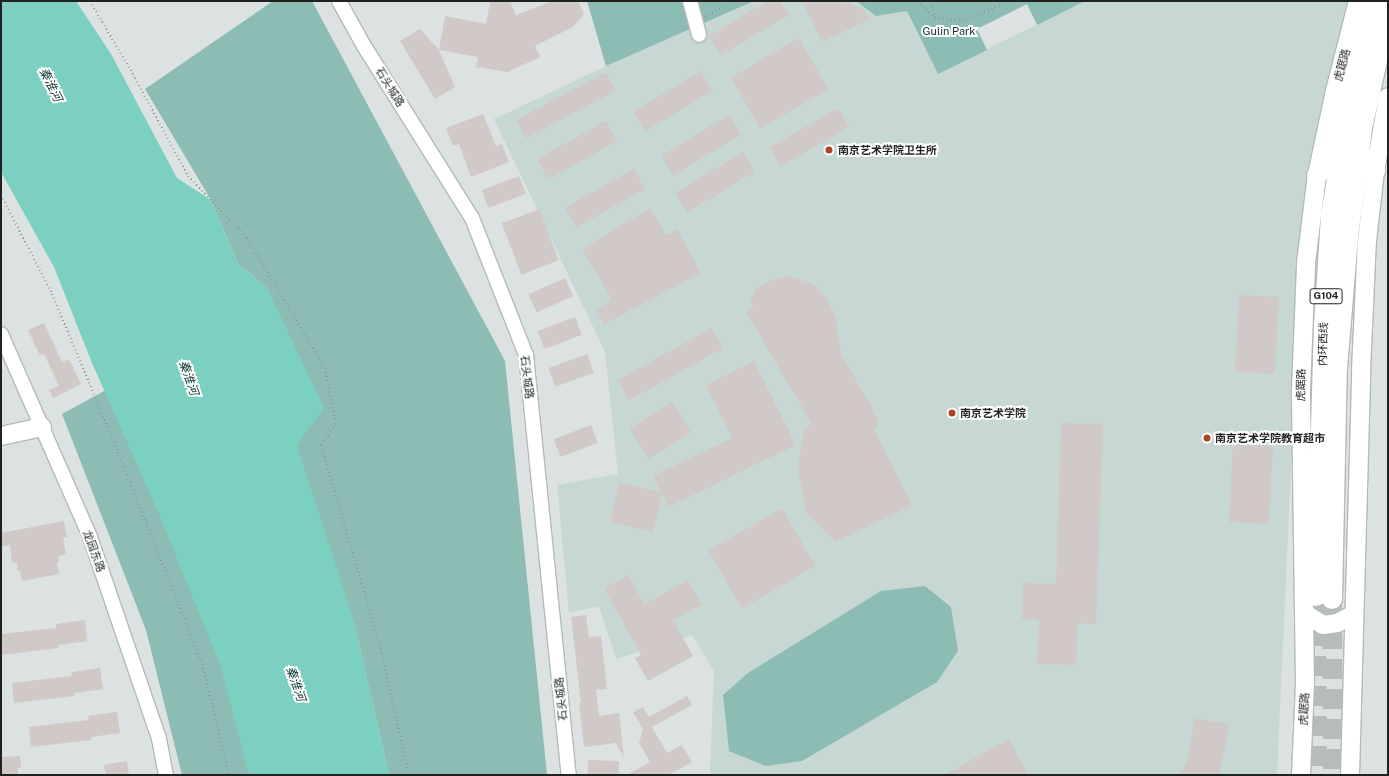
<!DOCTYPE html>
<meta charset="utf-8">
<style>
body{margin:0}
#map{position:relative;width:1389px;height:776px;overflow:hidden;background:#dbe2e1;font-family:"Public Sans","Noto Sans SC",sans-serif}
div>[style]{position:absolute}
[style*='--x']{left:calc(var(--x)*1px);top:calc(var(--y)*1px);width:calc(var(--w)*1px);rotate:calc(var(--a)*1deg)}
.built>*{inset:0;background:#c7d8d4}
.green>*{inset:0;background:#8cbcb3}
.water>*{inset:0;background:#7cd0c2}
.building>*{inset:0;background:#d0c9c7;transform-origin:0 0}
.highway-tunnel>*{height:20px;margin-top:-10px;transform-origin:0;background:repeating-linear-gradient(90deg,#b5bcbb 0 20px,transparent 0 30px)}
.path>*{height:2px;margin-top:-1px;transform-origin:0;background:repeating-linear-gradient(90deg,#929897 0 1px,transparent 0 4px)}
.roads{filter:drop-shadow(1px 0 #b3bab9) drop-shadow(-1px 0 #b3bab9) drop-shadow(0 1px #b3bab9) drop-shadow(0 -1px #b3bab9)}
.minor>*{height:14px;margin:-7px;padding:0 7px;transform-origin:7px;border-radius:7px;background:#fff}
.major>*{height:18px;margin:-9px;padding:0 9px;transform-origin:9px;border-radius:9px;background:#fff}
.highway>*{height:20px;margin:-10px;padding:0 10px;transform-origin:10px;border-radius:10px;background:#fff}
.dots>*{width:11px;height:11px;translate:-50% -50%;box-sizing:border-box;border:2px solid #fff;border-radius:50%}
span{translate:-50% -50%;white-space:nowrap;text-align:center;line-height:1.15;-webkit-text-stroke:4px #fff;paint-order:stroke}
.shield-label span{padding:1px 3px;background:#fff;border:1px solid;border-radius:3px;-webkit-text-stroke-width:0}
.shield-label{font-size:10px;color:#1f2221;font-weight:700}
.park-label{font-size:11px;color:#0d3630}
.street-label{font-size:11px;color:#1f2221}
.poi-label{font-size:11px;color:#1f2221;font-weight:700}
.left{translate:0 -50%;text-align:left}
.water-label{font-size:12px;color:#09332d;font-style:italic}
.frame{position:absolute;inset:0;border:2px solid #1f2221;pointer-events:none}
</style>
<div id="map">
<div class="built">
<i style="clip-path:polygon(753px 1px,856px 1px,876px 16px,907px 11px,938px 73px,1085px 1px,1351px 1px,1300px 272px,1277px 775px,712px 775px,710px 772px,714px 671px,692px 635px,616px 659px,599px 606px,569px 613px,557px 485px,618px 474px,605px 352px,494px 119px,606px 66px)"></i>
</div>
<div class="green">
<i style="clip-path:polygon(273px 1px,312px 1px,505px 361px,547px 775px,389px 775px,354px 622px,385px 775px,182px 775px,146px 630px,62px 414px,104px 391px,296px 445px,267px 288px,238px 264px,211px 200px,145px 89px)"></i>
<i style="clip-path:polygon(587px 1px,754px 1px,606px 66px)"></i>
<i style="clip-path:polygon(856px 1px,1085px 1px,1037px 25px,1027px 4px,977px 29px,987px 50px,938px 74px,907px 11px,876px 16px)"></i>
<i style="clip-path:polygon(925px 586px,951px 607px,958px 651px,937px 682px,802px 761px,766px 766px,729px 751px,723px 695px,748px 673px,881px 591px)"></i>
</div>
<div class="water">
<i style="clip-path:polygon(1px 1px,76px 1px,111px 54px,177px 178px,211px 200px,238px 264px,267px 288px,324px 408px,297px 445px,354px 622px,389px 775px,249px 775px,221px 667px,159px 514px,92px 363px,54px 267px,1px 172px)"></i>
</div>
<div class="building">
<i style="clip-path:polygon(494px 1px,510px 1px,516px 15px,552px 1px,578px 1px,584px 14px,573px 27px,535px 46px,540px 57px,508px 72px,476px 67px,478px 57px,439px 50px,445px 16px,486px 24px,490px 2px)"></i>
<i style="clip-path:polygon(768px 1px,780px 1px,789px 15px,721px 55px,709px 36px)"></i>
<i style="clip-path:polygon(802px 1px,844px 1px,861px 8px,870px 19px,822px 42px)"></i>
<i style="clip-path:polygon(420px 29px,439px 50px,455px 87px,435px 99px,400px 41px)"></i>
<i style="left:799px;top:38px;width:59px;height:79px;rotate:60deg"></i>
<i style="left:701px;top:71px;width:23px;height:79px;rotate:59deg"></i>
<i style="left:606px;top:72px;width:21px;height:102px;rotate:62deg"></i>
<i style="left:838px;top:108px;width:22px;height:79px;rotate:60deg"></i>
<i style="clip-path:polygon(483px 114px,496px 146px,502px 144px,509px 162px,471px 177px,459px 144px,453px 146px,446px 128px)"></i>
<i style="left:729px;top:115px;width:23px;height:79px;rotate:59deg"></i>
<i style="left:606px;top:121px;width:23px;height:79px;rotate:61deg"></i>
<i style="left:743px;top:152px;width:23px;height:79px;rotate:59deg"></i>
<i style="left:634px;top:169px;width:23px;height:79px;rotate:61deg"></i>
<i style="left:519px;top:176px;width:19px;height:40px;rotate:69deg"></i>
<i style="clip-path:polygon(650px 208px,666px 235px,677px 229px,701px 273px,604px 324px,596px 309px,612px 300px,582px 249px)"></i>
<i style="left:539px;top:209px;width:55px;height:40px;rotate:69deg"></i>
<i style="clip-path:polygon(789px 276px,814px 284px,826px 298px,836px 318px,841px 354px,868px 401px,869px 401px,879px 424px,874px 429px,912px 505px,836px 542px,806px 512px,798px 469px,804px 429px,812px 424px,746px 312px,754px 307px,750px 302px,757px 287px,772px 280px)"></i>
<i style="left:565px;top:278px;width:20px;height:40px;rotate:66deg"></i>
<i style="left:1239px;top:295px;width:40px;height:77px;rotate:3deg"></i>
<i style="left:575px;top:317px;width:19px;height:40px;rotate:69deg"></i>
<i style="clip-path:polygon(44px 323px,62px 362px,69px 359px,81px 384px,53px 398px,49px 390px,59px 386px,44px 354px,40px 356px,28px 330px)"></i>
<i style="left:712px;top:328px;width:23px;height:108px;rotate:61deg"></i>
<i style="left:587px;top:354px;width:20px;height:41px;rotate:70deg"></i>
<i style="clip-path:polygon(754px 361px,796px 445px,668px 507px,662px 494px,653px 532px,610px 522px,619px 483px,661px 492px,653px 476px,732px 438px,706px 385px)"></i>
<i style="left:672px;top:402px;width:36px;height:50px;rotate:58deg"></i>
<i style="clip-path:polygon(1061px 423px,1103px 424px,1096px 624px,1078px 623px,1076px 665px,1037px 664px,1039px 620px,1022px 619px,1023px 583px,1056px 584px)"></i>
<i style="left:591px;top:425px;width:19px;height:40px;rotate:69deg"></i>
<i style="left:1233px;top:444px;width:40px;height:78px;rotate:3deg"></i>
<i style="left:782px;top:508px;width:67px;height:85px;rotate:60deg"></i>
<i style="clip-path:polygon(64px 521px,67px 537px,63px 537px,66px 554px,58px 556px,59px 562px,57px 563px,59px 574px,22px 581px,20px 571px,17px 570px,17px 563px,12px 562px,10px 545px,1px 547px,1px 533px)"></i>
<i style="clip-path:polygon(628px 575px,644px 604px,688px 580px,702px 605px,673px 620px,693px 656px,648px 681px,635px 658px,641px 655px,604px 588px)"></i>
<i style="clip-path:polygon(586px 615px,589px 637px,601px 636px,607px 689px,596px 690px,599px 716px,619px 713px,624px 758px,616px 743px,584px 747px,579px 703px,581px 703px,571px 617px)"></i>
<i style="clip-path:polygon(85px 620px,87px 641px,58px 645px,58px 648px,1px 655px,1px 634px,56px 628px,56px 624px)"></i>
<i style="clip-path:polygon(100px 668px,103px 689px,74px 693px,74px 696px,14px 703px,12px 683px,72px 676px,71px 672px)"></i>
<i style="clip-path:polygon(687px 696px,692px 705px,652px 727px,667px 753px,682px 745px,692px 762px,669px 775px,627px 775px,650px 762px,639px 743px,643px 729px,633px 712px,643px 707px,649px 717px)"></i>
<i style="clip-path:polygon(117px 712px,120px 733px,91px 737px,91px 740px,31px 747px,29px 727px,89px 720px,88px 716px)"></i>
<i style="clip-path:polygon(1195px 718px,1229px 724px,1220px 775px,1178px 775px,1187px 764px)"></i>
<i style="clip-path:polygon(1009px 739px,1028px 775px,944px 775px)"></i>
<i style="clip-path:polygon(20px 756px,21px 768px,18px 768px,18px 775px,1px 775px,1px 757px)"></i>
<i style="left:588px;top:760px;width:31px;height:15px;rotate:2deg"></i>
<i style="clip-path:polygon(127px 761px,129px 775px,106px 775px,104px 765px)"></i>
</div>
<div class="highway-tunnel">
<i style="--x:1316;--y:596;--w:179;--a:89.7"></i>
<i style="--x:1332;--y:599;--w:176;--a:89.7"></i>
</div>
<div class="path">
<i style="--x:90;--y:1;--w:89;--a:59.7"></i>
<i style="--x:135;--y:78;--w:111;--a:61.6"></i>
<i style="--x:188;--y:176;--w:86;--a:46.4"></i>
<i style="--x:247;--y:238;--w:152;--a:59"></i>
<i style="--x:325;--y:368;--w:58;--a:79.1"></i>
<i style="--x:336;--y:425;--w:25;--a:127"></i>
<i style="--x:321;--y:445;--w:218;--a:73.7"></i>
<i style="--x:382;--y:654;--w:124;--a:77.4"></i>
<i style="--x:917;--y:1;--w:25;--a:43"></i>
<i style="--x:935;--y:18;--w:27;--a:6"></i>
<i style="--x:962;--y:21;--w:53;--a:-22.2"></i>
<i style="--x:934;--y:1;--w:5;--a:112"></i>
<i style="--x:932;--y:6;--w:11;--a:75"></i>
<i style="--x:705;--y:17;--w:35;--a:-27"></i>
<i style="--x:1;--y:195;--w:111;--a:62.7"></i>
<i style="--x:52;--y:294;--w:171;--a:67.3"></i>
<i style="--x:118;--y:452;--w:228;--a:68.4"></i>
<i style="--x:202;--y:664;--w:114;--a:76.3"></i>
</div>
<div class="roads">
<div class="minor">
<i style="--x:339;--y:1;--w:51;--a:60.9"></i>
<i style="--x:364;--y:46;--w:203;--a:57.9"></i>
<i style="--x:472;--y:218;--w:147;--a:68.5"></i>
<i style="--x:526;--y:355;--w:422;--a:84.2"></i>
<i style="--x:690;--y:1;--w:35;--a:75"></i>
<i style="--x:1;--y:334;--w:222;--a:66.3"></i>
<i style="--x:90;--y:537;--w:213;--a:71.1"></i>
<i style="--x:159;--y:739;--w:37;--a:79"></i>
</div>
<div class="major">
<i style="--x:1;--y:436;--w:42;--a:-12.4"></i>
<i style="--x:1304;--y:613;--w:22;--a:32"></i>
<i style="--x:1323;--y:625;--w:14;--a:-8"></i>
<i style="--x:1337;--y:623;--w:18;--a:-27"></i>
<i style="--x:1301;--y:775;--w:90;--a:-87.5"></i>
<i style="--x:1305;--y:685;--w:295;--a:-90.8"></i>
<i style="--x:1301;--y:390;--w:127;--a:-87.7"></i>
<i style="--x:1306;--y:263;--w:89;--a:-82.9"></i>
<i style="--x:1317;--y:175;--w:86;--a:-77.9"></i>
<i style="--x:1335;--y:91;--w:93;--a:-75.7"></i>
<i style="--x:1350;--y:775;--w:404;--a:-88.4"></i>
<i style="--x:1361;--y:371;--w:130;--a:-87.4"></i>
<i style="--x:1367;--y:241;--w:70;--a:-83.5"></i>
<i style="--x:1375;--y:171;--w:75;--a:-80"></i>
</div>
<div class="highway">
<i style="--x:1359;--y:153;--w:24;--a:48"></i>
<i style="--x:1317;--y:175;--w:39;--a:-50"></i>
<i style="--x:1316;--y:596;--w:271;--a:-88.3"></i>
<i style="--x:1324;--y:325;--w:109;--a:-86.3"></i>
<i style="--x:1331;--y:216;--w:111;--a:-80.7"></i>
<i style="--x:1349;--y:106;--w:108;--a:-76.6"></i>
<i style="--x:1332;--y:599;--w:231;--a:-88.8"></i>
<i style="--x:1337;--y:368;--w:132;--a:-85.2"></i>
<i style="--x:1348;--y:236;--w:109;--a:-82.6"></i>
<i style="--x:1362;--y:128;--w:120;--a:-77.5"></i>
</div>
</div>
<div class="dots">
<i style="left:829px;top:150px;background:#ab4422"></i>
<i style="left:952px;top:413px;background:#ab4422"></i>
<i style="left:1207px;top:438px;background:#ab4422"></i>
</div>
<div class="shield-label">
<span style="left:1326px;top:296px">G104</span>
</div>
<div class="park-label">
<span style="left:949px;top:31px">Gulin Park</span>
</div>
<div class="street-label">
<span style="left:1342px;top:65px;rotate:-75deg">虎踞路</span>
<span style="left:390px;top:87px;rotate:58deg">石头城路</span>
<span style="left:1323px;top:344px;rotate:-88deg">内环西线</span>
<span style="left:527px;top:377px;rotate:83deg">石头城路</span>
<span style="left:1301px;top:385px;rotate:-89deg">虎踞路</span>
<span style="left:94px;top:551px;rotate:70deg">龙园东路</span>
<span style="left:561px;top:699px;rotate:-96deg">石头城路</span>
<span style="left:1304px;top:709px;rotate:-87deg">虎踞路</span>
</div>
<div class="poi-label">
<span class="left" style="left:838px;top:150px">南京艺术学院卫生所</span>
<span class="left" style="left:960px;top:413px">南京艺术学院</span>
<span class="left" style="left:1215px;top:438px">南京艺术学院教育超市</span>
</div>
<div class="water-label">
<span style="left:50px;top:85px;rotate:64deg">秦淮河</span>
<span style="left:188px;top:378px;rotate:71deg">秦淮河</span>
<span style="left:295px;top:684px;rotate:71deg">秦淮河</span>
</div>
<div class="frame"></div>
</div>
